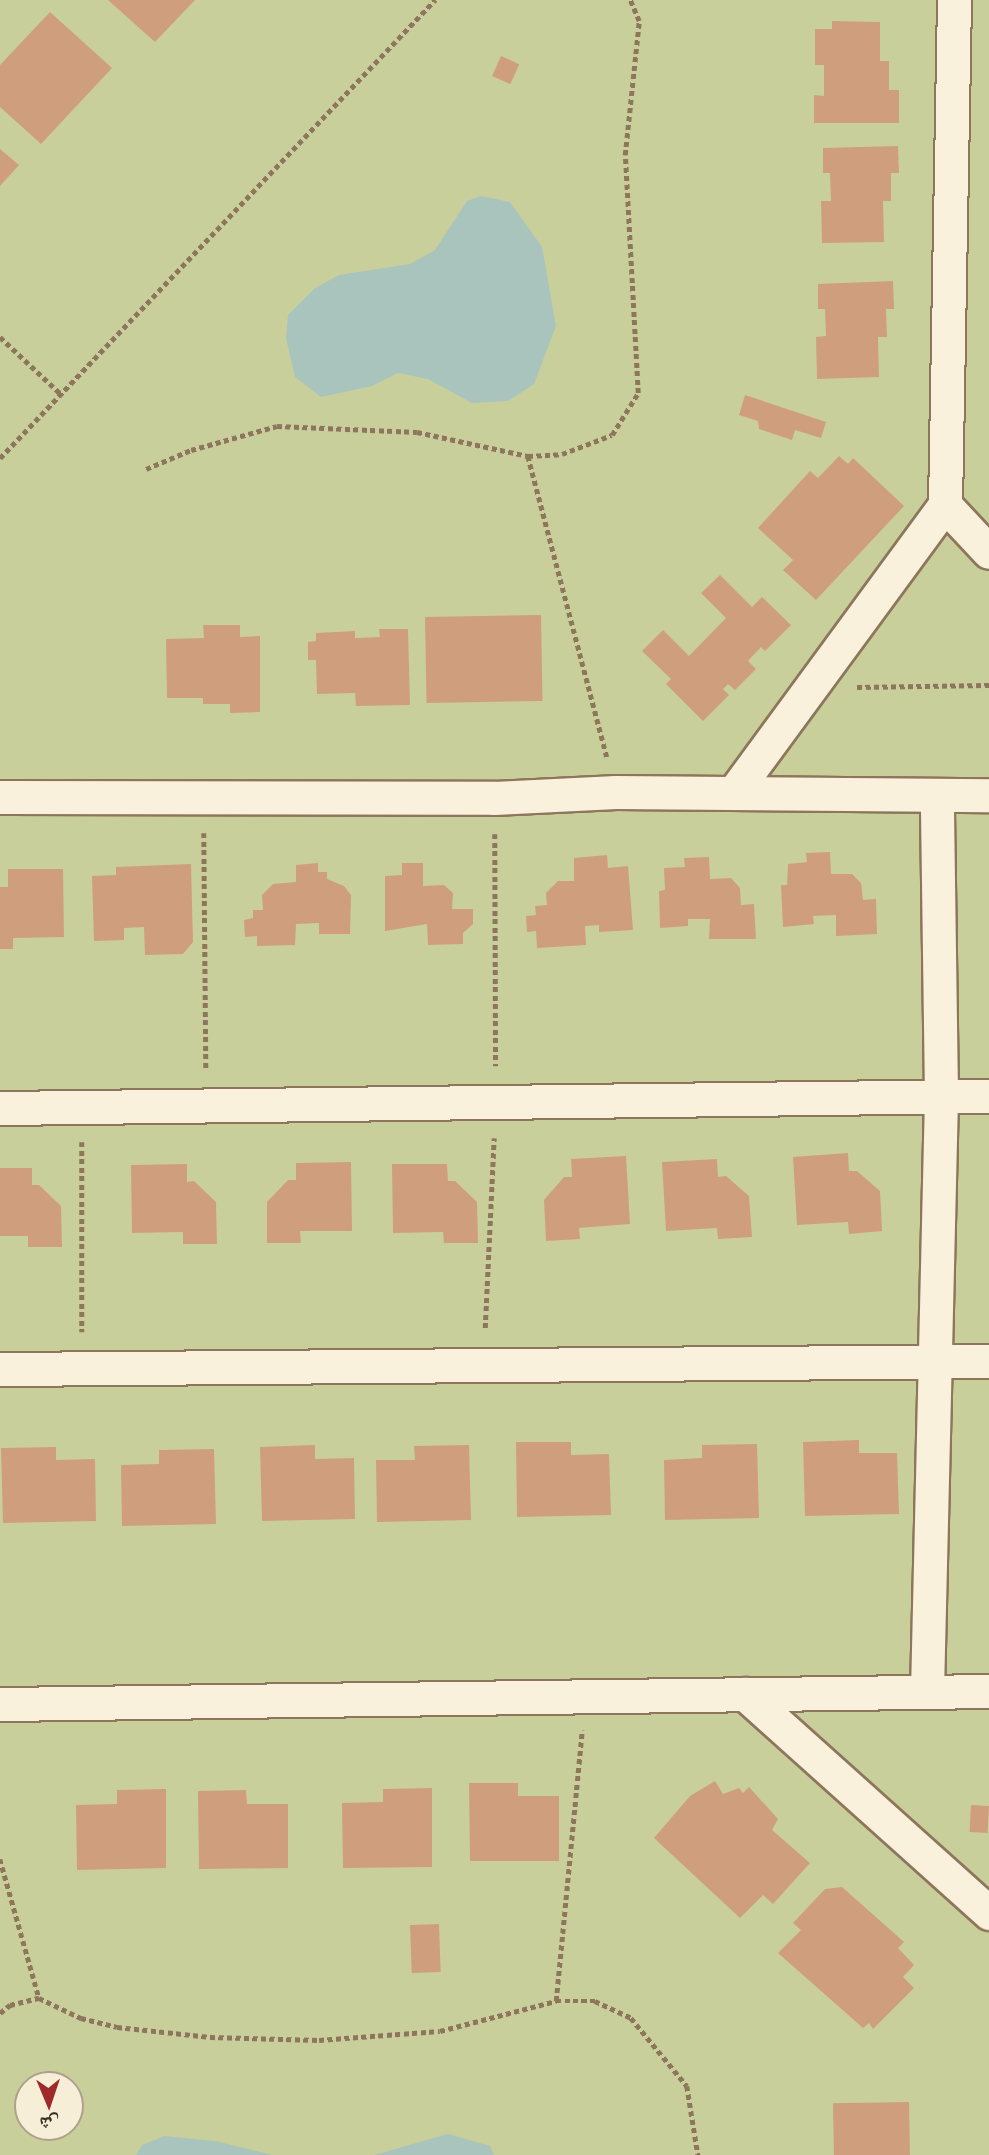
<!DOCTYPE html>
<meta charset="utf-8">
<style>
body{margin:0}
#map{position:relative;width:989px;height:2155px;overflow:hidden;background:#f0e4c8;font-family:"Playfair Display","Noto Naskh Arabic",serif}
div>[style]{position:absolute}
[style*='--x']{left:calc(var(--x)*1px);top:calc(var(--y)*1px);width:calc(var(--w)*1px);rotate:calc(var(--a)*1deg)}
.green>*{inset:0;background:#c9cf9b}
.water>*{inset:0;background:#a9c4bc}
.building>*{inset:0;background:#cf9f7d;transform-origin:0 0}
.path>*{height:4.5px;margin-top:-2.25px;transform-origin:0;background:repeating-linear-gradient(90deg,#8d765c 0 5px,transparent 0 8.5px)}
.roads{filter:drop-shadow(2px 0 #8d765c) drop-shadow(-2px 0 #8d765c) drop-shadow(0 2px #8d765c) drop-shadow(0 -2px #8d765c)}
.minor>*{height:33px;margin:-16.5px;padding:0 16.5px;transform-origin:16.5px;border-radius:16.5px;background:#faf1dc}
span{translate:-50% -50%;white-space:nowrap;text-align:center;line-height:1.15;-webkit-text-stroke:5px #f7eed8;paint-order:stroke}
.north{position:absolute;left:14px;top:2071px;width:70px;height:70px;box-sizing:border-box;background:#f7eed8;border:2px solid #ada18e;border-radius:50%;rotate:178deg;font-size:19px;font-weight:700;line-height:28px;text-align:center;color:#3d2e20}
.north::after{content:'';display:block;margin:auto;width:24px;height:32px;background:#9e2a2b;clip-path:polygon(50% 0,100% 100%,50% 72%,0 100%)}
</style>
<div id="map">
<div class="green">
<i style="clip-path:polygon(evenodd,0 0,989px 0,989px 2155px,0 2155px,0 0,28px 2085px,70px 2085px,70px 2127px,28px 2127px,28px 2085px)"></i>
</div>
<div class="water">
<i style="clip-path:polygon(481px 196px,510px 202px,542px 247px,556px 326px,534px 384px,508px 401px,472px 403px,428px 379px,398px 373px,372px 386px,321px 397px,295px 377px,286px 338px,288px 315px,315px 288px,339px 275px,410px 264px,435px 250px,467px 201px)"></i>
<i style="clip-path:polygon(448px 2134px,490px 2146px,494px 2155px,374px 2155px)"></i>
<i style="clip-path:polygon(164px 2136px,215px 2141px,272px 2155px,136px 2155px,142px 2145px)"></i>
</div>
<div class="building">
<i style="clip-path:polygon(108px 0,195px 0,155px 42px)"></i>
<i style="clip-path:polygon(50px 12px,112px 68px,41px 144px,0 107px,0 65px)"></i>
<i style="clip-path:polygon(832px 21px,880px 22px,880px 61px,889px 61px,889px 90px,899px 90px,899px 123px,814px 123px,814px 95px,824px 96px,824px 65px,815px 65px,815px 29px,832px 29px)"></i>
<i style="left:501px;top:56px;width:20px;height:22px;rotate:24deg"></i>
<i style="clip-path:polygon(898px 146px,899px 173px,891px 173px,891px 201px,883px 201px,884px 242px,822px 243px,821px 201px,831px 201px,830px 173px,823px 173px,823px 148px)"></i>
<i style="clip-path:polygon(0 149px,19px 165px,0 186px)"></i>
<i style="clip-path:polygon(893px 281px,894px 309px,886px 309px,887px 337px,878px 337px,879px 377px,817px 379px,816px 337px,826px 336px,825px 309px,818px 309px,818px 284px)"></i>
<i style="clip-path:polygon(745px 395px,826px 422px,821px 438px,795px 430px,792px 440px,759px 429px,758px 421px,739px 415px)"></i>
<i style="clip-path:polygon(839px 456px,848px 464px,853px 458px,904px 506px,816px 600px,783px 570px,793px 560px,758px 528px,810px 471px,818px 478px)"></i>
<i style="clip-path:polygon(720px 575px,752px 607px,762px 597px,791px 625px,765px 651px,761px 647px,748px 661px,756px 669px,735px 690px,728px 684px,723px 689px,729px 695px,703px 721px,666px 684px,671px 679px,642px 651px,663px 630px,689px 656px,726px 618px,701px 593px)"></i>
<i style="left:541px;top:615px;width:86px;height:116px;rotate:89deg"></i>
<i style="clip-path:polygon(203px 625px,240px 625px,240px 637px,260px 636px,260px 712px,230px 713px,230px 704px,203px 704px,203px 698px,167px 698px,166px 639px,204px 638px)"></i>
<i style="clip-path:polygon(379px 629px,408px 629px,410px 705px,356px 706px,355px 693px,317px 694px,316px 660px,308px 660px,308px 642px,316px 641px,316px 633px,355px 631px,355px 638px,380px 637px)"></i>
<i style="clip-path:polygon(830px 852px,831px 874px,852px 874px,861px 883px,863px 900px,876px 899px,877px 934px,836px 936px,836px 915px,813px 916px,814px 924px,783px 927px,781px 885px,787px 885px,788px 864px,807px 862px,806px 853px)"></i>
<i style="clip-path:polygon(607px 855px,608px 868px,628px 866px,633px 930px,599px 932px,599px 925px,585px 926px,586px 945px,537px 948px,536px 931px,527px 932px,526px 916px,536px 915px,535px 906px,547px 905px,546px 893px,558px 881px,574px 881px,574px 858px)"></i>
<i style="clip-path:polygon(709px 857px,710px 879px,731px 878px,740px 888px,741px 905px,754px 904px,756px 939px,709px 939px,710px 919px,688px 919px,688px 926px,660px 928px,659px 891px,665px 890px,664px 868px,685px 867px,684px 858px)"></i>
<i style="clip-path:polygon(318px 863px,318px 872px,327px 872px,327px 879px,344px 886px,351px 895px,350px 934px,319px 934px,319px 923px,296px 924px,295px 945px,257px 946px,257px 936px,245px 937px,244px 920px,253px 918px,253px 910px,263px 910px,262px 895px,273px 884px,296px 882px,296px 865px)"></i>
<i style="clip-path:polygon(402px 863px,423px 863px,423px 886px,444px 885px,453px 893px,452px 909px,473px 909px,473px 924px,463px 933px,463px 944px,428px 945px,427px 924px,385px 931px,385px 876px,402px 875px)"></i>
<i style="clip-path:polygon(191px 864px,193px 942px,183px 954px,145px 955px,144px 927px,124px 928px,124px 940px,94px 941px,92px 876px,116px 875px,116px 867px)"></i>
<i style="clip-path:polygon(8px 869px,63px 869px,64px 937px,13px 938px,13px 949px,0 949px,0 887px,8px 887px)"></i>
<i style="clip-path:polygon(848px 1153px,849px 1171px,857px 1171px,880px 1191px,882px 1231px,849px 1234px,848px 1222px,797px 1225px,793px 1157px)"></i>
<i style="clip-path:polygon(626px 1156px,630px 1224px,579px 1228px,580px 1239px,546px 1241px,544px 1200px,564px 1177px,572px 1177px,571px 1159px)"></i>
<i style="clip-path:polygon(717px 1159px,718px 1177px,726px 1176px,749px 1196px,752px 1237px,718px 1239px,717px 1228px,666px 1231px,662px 1162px)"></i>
<i style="clip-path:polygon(351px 1162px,352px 1231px,300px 1231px,301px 1243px,267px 1243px,267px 1202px,288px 1180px,296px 1180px,296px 1163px)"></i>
<i style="clip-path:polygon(187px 1164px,187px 1182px,194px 1181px,216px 1202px,217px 1244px,183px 1244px,183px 1232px,132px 1233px,131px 1165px)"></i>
<i style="clip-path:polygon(392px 1164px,447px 1164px,448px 1181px,455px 1181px,477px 1202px,478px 1243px,444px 1243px,443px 1232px,393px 1233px)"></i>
<i style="clip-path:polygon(0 1168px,32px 1168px,32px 1185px,39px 1185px,61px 1206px,62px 1247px,28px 1247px,28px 1236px,0 1236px)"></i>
<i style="clip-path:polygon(859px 1440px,859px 1453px,897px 1453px,899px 1514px,805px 1516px,803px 1442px)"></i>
<i style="clip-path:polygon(516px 1442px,571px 1442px,571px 1455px,609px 1454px,611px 1515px,517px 1517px)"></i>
<i style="clip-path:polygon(757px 1444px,759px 1518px,665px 1520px,664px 1460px,702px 1458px,702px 1445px)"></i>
<i style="clip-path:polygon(315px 1445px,315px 1459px,354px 1458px,355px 1519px,262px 1521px,260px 1447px)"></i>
<i style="clip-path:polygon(469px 1445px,471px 1520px,377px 1522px,376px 1460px,415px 1460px,414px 1446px)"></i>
<i style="clip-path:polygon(56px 1447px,56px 1460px,95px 1459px,96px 1521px,3px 1523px,1px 1448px)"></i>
<i style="clip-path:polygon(214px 1449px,216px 1524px,122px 1526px,121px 1465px,159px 1464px,159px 1450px)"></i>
<i style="clip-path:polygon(715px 1781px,723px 1794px,739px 1788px,743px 1793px,749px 1787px,778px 1819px,772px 1830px,810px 1863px,773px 1904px,763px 1895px,740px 1918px,654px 1838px,690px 1796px)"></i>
<i style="clip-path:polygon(469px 1783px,518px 1783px,518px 1796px,559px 1796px,559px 1861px,470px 1861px)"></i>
<i style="clip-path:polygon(432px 1788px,432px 1867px,343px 1868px,342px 1803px,383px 1802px,383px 1789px)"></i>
<i style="clip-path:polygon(166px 1789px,166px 1868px,77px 1870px,76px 1805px,117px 1804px,117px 1790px)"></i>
<i style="clip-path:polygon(246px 1790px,247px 1804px,288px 1804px,288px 1868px,199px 1869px,198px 1791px)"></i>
<i style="left:971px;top:1805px;width:18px;height:27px;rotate:3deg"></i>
<i style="clip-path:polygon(842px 1887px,904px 1942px,898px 1948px,914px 1965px,903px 1977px,914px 1988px,873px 2029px,869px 2023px,863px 2028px,778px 1953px,801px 1930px,793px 1923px,825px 1889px)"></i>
<i style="left:439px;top:1924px;width:48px;height:29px;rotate:88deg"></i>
<i style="left:909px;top:2102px;width:53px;height:76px;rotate:89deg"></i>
</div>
<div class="path">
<i style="--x:0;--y:337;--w:83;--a:43.1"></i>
<i style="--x:528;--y:456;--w:311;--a:75.3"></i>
<i style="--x:0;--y:458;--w:632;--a:-46.48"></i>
<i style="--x:146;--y:469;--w:49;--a:-22.9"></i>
<i style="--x:191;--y:450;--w:89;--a:-15.6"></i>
<i style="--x:277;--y:426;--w:140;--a:2.5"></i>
<i style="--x:417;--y:432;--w:114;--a:12.2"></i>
<i style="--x:528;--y:456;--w:34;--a:-3"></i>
<i style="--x:562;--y:454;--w:53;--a:-20.8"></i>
<i style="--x:612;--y:435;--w:49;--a:-58.2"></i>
<i style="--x:638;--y:393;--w:238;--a:-93.1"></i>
<i style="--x:625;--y:155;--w:135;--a:-84"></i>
<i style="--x:639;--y:21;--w:23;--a:-113"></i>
<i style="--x:857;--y:687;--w:132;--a:-0.9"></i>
<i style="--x:204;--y:833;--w:237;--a:89.5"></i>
<i style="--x:495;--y:834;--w:232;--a:89.8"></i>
<i style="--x:82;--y:1142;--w:190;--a:90"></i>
<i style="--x:485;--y:1328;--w:190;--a:-87.3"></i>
<i style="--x:0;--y:1859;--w:144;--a:74.3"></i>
<i style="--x:556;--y:2001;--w:272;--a:-84.5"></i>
<i style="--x:0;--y:2013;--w:13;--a:-39"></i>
<i style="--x:10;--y:2005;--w:30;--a:-14"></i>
<i style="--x:39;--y:1998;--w:47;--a:25.5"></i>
<i style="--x:81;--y:2018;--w:37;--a:14"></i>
<i style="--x:117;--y:2027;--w:94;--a:6.1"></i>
<i style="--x:210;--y:2037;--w:109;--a:1.6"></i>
<i style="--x:319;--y:2040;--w:121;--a:-4.3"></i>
<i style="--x:440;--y:2031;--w:120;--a:-14.5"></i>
<i style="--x:556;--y:2001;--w:39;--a:0"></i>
<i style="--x:595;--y:2001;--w:40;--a:25"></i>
<i style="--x:631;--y:2018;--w:88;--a:50.5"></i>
<i style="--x:687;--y:2086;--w:70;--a:80.9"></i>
</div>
<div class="roads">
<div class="minor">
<i style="--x:945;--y:505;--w:64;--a:46.9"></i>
<i style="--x:734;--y:792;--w:356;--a:-53.7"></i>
<i style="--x:945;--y:505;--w:505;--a:-88.98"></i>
<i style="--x:0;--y:797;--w:494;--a:0.1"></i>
<i style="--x:494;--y:798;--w:122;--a:-2.8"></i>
<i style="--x:616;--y:792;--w:373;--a:0.5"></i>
<i style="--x:0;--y:1108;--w:989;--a:-0.7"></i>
<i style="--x:0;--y:1369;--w:989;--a:-0.46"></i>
<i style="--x:927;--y:1691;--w:595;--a:-88.65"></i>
<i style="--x:941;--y:1096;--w:301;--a:-90.8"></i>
<i style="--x:745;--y:1694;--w:328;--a:41.9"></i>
<i style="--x:0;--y:1704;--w:989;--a:-0.75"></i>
</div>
</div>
<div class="north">ش</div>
</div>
